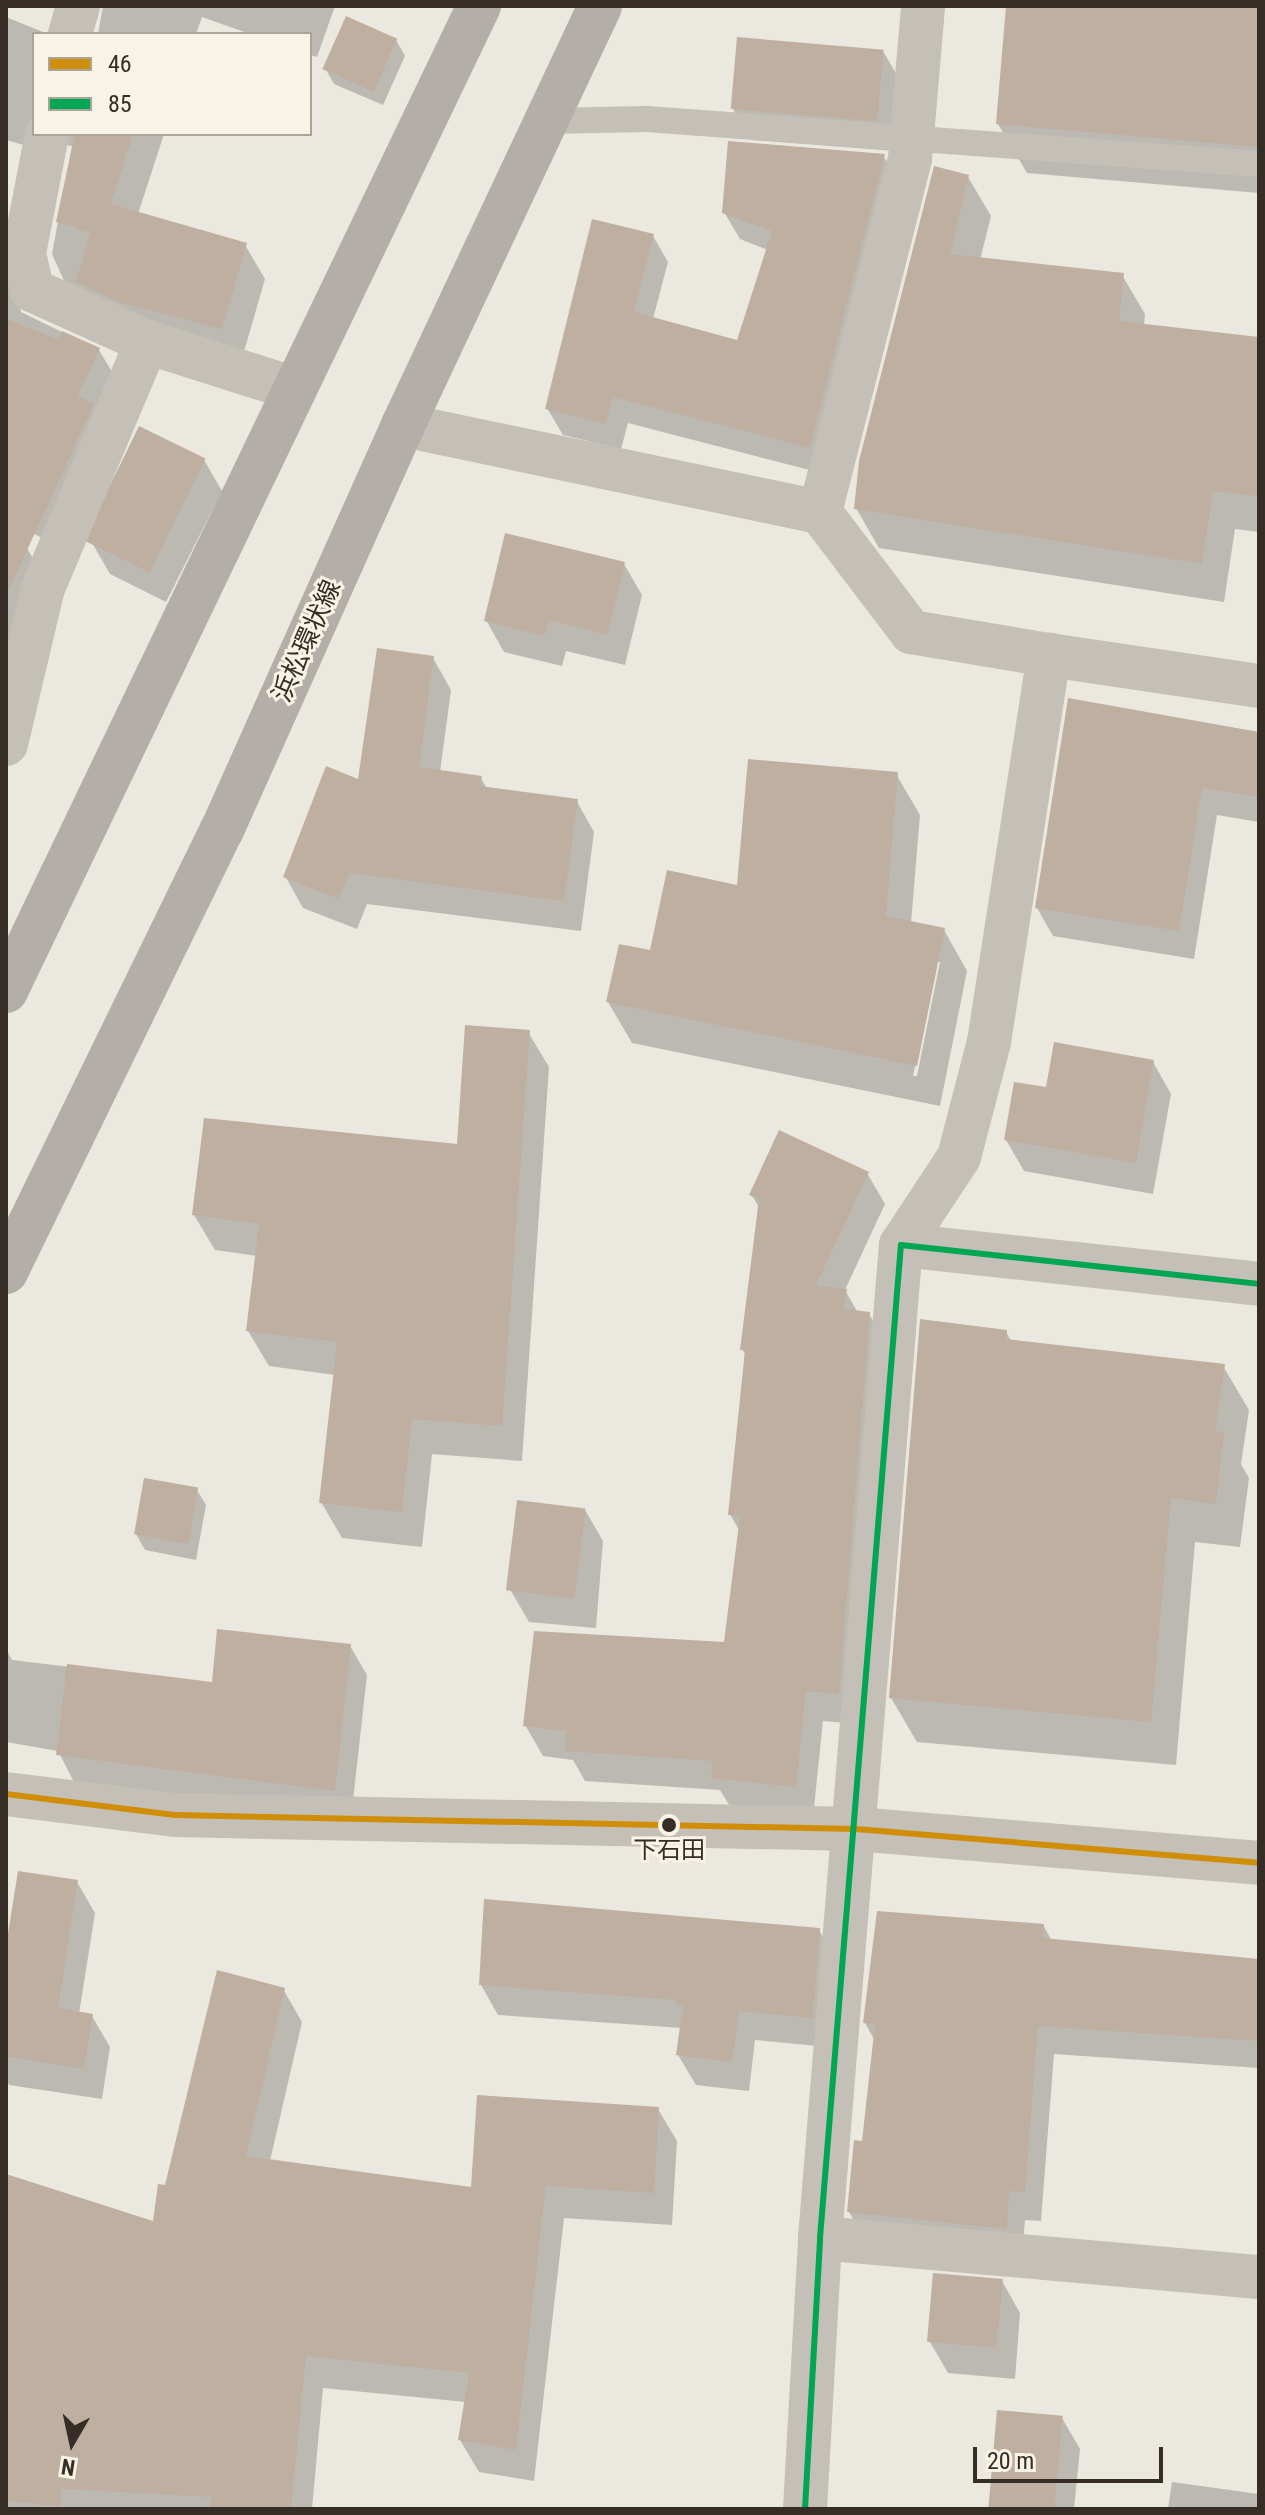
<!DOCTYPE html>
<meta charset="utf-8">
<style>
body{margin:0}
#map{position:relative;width:1265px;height:2515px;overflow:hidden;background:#ebe8df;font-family:"Roboto Condensed","Noto Sans JP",sans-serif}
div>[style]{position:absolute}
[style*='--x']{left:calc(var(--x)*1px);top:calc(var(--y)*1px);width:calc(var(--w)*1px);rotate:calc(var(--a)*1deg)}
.shadow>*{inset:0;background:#0003}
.building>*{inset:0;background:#bfafa0;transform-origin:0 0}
.service>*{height:26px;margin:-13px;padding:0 13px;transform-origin:13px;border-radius:13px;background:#c4c0b8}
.minor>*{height:44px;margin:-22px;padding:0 22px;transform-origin:22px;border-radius:22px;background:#c4c0b8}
.tertiary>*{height:44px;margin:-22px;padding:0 22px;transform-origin:22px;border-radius:22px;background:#c4c0b8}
.primary>*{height:44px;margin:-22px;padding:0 22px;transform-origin:22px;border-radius:22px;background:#b3aea7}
.bus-1>*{height:6px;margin:-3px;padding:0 3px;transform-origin:3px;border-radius:3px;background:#d08e08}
.bus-2>*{height:6px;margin:-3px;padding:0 3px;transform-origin:3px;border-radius:3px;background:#00a651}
.dots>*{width:22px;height:22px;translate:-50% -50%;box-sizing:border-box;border:4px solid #f9f3e5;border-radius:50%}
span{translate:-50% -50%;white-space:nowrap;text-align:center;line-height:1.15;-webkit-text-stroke:6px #f9f3e5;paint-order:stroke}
.bus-label{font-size:24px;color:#352d26}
.street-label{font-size:26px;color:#352d26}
.frame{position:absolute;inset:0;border:8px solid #352d26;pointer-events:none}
.legend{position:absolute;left:32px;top:32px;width:280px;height:104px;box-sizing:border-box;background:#f9f3e5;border:2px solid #aba499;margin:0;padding:10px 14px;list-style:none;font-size:24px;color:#352d26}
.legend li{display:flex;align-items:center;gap:16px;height:40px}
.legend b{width:40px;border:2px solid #aba499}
.north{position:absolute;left:32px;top:2403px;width:80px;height:80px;-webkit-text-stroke:6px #f9f3e5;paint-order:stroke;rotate:189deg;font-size:22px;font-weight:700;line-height:32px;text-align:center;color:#352d26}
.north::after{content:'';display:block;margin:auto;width:28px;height:36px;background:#352d26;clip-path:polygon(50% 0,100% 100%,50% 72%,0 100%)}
.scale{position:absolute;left:973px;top:2447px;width:190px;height:36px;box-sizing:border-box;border:4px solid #352d26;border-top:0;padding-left:10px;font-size:24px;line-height:28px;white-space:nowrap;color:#352d26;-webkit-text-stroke:6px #f9f3e5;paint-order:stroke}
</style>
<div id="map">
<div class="shadow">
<i style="clip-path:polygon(103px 6px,335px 6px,317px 57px,310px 55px,310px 34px,250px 34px,202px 17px,196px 34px,98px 34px)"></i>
<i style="clip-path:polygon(1008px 6px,1259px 6px,1259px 193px,1027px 173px,998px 124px)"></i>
<i style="clip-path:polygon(6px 17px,48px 34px,34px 34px,34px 134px,164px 134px,138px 214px,245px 245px,265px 279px,241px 362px,76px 307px,52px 254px,72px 146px,60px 144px,48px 152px,6px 140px)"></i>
<i style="clip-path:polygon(396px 40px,405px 56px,383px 105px,334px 84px,325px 68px)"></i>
<i style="clip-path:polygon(883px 51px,901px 82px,895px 151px,751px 140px,733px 109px)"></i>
<i style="clip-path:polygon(884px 157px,899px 183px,825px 474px,628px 423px,621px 449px,563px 435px,547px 408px,653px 236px,668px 262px,653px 319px,738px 342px,768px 250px,740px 239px,724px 212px)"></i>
<i style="clip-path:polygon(968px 177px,991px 216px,980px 260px,1122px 275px,1145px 314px,1144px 326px,1259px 339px,1259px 532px,1235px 529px,1224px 602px,879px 548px,856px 508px)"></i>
<i style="clip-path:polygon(6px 232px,21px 312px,99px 350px,115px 377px,60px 547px,30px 532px,6px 411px)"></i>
<i style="clip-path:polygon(204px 460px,222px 491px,166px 602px,110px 574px,92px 543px)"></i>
<i style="clip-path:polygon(6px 530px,20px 536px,46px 581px,6px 674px)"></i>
<i style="clip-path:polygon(624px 564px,642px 595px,625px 665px,566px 651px,562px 666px,504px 652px,486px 620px)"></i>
<i style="clip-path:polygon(433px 658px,451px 690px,440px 772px,481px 778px,487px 789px,576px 800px,594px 832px,581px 931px,367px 904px,357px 929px,303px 908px,285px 876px,360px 782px)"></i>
<i style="clip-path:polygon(1259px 733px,1259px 822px,1217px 815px,1194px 959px,1053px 936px,1037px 908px)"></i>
<i style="clip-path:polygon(evenodd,896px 774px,920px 815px,911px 923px,944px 930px,967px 971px,940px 1106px,632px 1043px,608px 1002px,652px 952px,896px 774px,936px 962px,940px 962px,917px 1076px,913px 1076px,936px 962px)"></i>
<i style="clip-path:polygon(528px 1032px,549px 1067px,522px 1461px,432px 1454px,422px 1547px,342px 1538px,321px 1502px,335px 1375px,269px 1366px,248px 1331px,257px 1256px,215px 1250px,194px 1215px,459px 1146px)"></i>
<i style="clip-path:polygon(1153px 1062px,1171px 1094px,1153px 1194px,1024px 1171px,1006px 1140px,1047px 1089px)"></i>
<i style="clip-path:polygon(867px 1173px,885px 1204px,845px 1290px,858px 1313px,869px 1314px,887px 1345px,856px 1724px,823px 1721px,813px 1817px,731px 1808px,720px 1790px,585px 1781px,573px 1760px,543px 1756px,525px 1725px,726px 1644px,740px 1532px,730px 1514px,747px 1357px,742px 1349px,760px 1209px,751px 1194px)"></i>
<i style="clip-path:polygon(1006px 1332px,1012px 1342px,1223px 1366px,1249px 1410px,1241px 1464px,1249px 1478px,1240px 1547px,1195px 1542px,1176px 1765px,917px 1742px,891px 1698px)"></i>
<i style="clip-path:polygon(197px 1490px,206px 1505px,196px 1560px,145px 1550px,136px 1534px)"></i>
<i style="clip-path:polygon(585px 1510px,603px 1541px,596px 1628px,529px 1622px,511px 1591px)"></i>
<i style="clip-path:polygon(350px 1646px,367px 1675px,351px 1819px,75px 1784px,58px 1751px,6px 1742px,6px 1649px,12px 1660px,213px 1684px)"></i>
<i style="clip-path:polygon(77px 1882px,95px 1913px,79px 2014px,92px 2016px,110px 2047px,102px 2099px,9px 2085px,6px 2079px,6px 1959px)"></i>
<i style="clip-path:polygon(1043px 1925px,1052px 1941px,1259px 1961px,1259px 2068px,1054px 2054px,1041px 2221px,1025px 2220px,1022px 2258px,866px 2241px,849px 2212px,864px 2143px,875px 2041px,865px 2023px)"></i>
<i style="clip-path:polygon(819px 1930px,836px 1960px,829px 2047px,755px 2040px,749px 2091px,696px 2085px,678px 2055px,682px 2028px,498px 2015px,481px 1985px)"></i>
<i style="clip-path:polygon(283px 1989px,302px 2022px,270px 2161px,473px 2190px,658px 2109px,677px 2141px,672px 2225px,564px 2218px,534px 2481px,479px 2472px,460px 2440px,466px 2402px,323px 2388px,312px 2509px,6px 2509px,6px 2176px,154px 2224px,166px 2187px)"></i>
<i style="clip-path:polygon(1002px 2281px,1020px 2313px,1015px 2379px,948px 2373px,930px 2342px)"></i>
<i style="clip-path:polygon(1062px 2418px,1080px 2449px,1074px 2509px,990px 2509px)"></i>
<i style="clip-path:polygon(1172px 2482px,1259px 2494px,1259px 2509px,1168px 2509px)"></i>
</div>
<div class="building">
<i style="clip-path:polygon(1006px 6px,1259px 6px,1259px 147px,996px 124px)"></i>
<i style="left:346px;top:16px;width:56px;height:58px;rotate:24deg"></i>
<i style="left:737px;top:37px;width:147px;height:72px;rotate:5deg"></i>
<i style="clip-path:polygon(75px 134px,133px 134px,111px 204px,247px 243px,222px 329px,121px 303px,76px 282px,90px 232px,56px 222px)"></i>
<i style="clip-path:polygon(728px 141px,885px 154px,810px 448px,613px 397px,606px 424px,545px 409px,592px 219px,654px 234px,634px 312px,737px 340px,772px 231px,722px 213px)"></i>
<i style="clip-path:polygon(934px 166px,969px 175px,950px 254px,1124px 273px,1119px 321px,1259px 337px,1259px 496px,1213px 491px,1202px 564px,854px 509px,859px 461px)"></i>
<i style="clip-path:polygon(6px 319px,59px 340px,62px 331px,100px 348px,78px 396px,94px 404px,6px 596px)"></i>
<i style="left:139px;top:426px;width:74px;height:127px;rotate:26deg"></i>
<i style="clip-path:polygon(505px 533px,625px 562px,607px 635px,549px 620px,544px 636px,484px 621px)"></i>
<i style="clip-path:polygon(377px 648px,434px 656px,419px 767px,482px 776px,480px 786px,578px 799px,564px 901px,349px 873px,339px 899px,283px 877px,326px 766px,358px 779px)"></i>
<i style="clip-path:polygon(1068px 698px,1259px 732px,1259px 797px,1202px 788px,1179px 931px,1035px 908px)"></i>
<i style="clip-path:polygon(748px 759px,898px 772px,886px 916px,945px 928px,917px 1066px,606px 1002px,619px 944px,650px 950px,667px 870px,737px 885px)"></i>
<i style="clip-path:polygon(465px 1025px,530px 1030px,502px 1426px,412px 1419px,402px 1512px,319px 1503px,337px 1342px,246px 1331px,259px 1224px,192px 1215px,204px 1118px,457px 1144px)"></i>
<i style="clip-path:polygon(1054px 1042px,1154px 1060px,1136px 1163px,1004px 1140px,1014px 1082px,1046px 1087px)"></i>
<i style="clip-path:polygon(779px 1130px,869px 1172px,816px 1285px,847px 1289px,844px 1309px,870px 1312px,839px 1694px,806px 1691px,796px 1787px,711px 1778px,713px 1761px,565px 1751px,566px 1731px,523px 1726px,534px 1631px,724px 1642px,740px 1516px,728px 1515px,745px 1350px,740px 1350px,759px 1199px,749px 1195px)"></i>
<i style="clip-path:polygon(920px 1319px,1007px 1330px,1006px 1339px,1225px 1364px,1215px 1431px,1224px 1432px,1216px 1504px,1171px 1498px,1151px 1722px,889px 1698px)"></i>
<i style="left:144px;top:1478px;width:55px;height:57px;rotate:10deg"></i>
<i style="left:517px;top:1500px;width:69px;height:91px;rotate:7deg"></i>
<i style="clip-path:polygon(217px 1629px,351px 1644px,335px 1791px,56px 1755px,67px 1664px,212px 1682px)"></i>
<i style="clip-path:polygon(18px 1871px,78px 1880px,58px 2008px,93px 2014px,84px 2069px,6px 2056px,6px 1946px)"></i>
<i style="clip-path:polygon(484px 1899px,820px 1928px,813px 2018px,739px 2011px,732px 2062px,676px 2055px,683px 2005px,675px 2005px,676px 2000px,479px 1985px)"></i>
<i style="clip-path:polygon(877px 1911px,1044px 1924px,1043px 1938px,1259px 1959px,1259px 2041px,1038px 2026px,1025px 2192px,1009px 2191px,1007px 2229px,847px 2212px,854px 2140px,862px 2141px,875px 2024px,863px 2023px)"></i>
<i style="clip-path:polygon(217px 1970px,285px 1988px,246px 2156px,471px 2187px,477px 2095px,659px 2107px,654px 2193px,546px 2186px,516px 2450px,458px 2440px,469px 2373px,306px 2356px,291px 2509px,210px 2509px,211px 2497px,62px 2489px,60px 2506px,6px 2501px,6px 2174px,153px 2221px,158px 2184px,165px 2185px)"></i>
<i style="left:933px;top:2273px;width:70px;height:69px;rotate:5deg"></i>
<i style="left:997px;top:2410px;width:66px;height:99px;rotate:5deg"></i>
</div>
<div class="service">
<i style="--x:546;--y:121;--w:101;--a:-1.1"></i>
<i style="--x:647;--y:119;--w:614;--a:4.21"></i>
</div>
<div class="minor">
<i style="--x:70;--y:34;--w:29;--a:-74"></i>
<i style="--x:47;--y:134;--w:122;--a:100.9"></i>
<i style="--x:24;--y:254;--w:37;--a:77"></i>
<i style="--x:32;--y:290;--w:126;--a:24.3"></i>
<i style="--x:147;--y:342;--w:155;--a:17.6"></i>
<i style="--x:403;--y:425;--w:426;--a:11.8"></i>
<i style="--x:820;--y:512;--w:151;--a:52.8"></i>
<i style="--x:911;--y:632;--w:140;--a:9.5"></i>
<i style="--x:820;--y:512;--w:364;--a:-75.7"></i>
<i style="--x:910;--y:159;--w:154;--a:-85.1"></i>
<i style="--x:6;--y:744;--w:160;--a:-76.7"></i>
<i style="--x:43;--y:588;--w:267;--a:-67.1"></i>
<i style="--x:901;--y:1245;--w:105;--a:-56.6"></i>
<i style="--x:959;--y:1157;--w:119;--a:-75.4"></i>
<i style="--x:989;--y:1042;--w:392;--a:-81.2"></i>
<i style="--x:1049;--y:655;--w:212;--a:8.4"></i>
<i style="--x:820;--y:2238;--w:441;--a:5.1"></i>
<i style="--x:805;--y:2509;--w:271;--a:-86.8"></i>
<i style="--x:820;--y:2238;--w:996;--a:-85.34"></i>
<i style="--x:901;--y:1245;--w:360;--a:6.2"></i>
</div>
<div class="tertiary">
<i style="--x:6;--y:1794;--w:170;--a:7.1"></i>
<i style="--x:175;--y:1815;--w:681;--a:1.18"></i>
<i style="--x:856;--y:1829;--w:404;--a:4.8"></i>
</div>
<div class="primary">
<i style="--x:6;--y:991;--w:1093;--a:-64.35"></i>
<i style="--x:6;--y:1272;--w:492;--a:-64"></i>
<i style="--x:222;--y:830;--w:444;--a:-65.9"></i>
<i style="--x:403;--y:425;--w:463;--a:-64.8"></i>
</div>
<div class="bus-1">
<i style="--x:6;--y:1794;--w:170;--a:7.1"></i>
<i style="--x:175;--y:1815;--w:681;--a:1.18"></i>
<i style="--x:856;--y:1829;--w:404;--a:4.8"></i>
</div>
<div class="bus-2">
<i style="--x:805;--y:2509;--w:271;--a:-86.8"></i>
<i style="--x:820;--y:2238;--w:996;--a:-85.34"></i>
<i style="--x:901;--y:1245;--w:360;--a:6.2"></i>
</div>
<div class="dots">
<i style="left:669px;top:1825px;background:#352d26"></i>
</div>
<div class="bus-label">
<span style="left:669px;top:1851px">下石田</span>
</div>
<div class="street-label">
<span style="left:307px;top:641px;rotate:-66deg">浜松環状線</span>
</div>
<div class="frame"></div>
<ul class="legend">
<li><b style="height:10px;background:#d08e08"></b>46</li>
<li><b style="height:10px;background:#00a651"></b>85</li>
</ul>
<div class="north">N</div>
<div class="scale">20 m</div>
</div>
